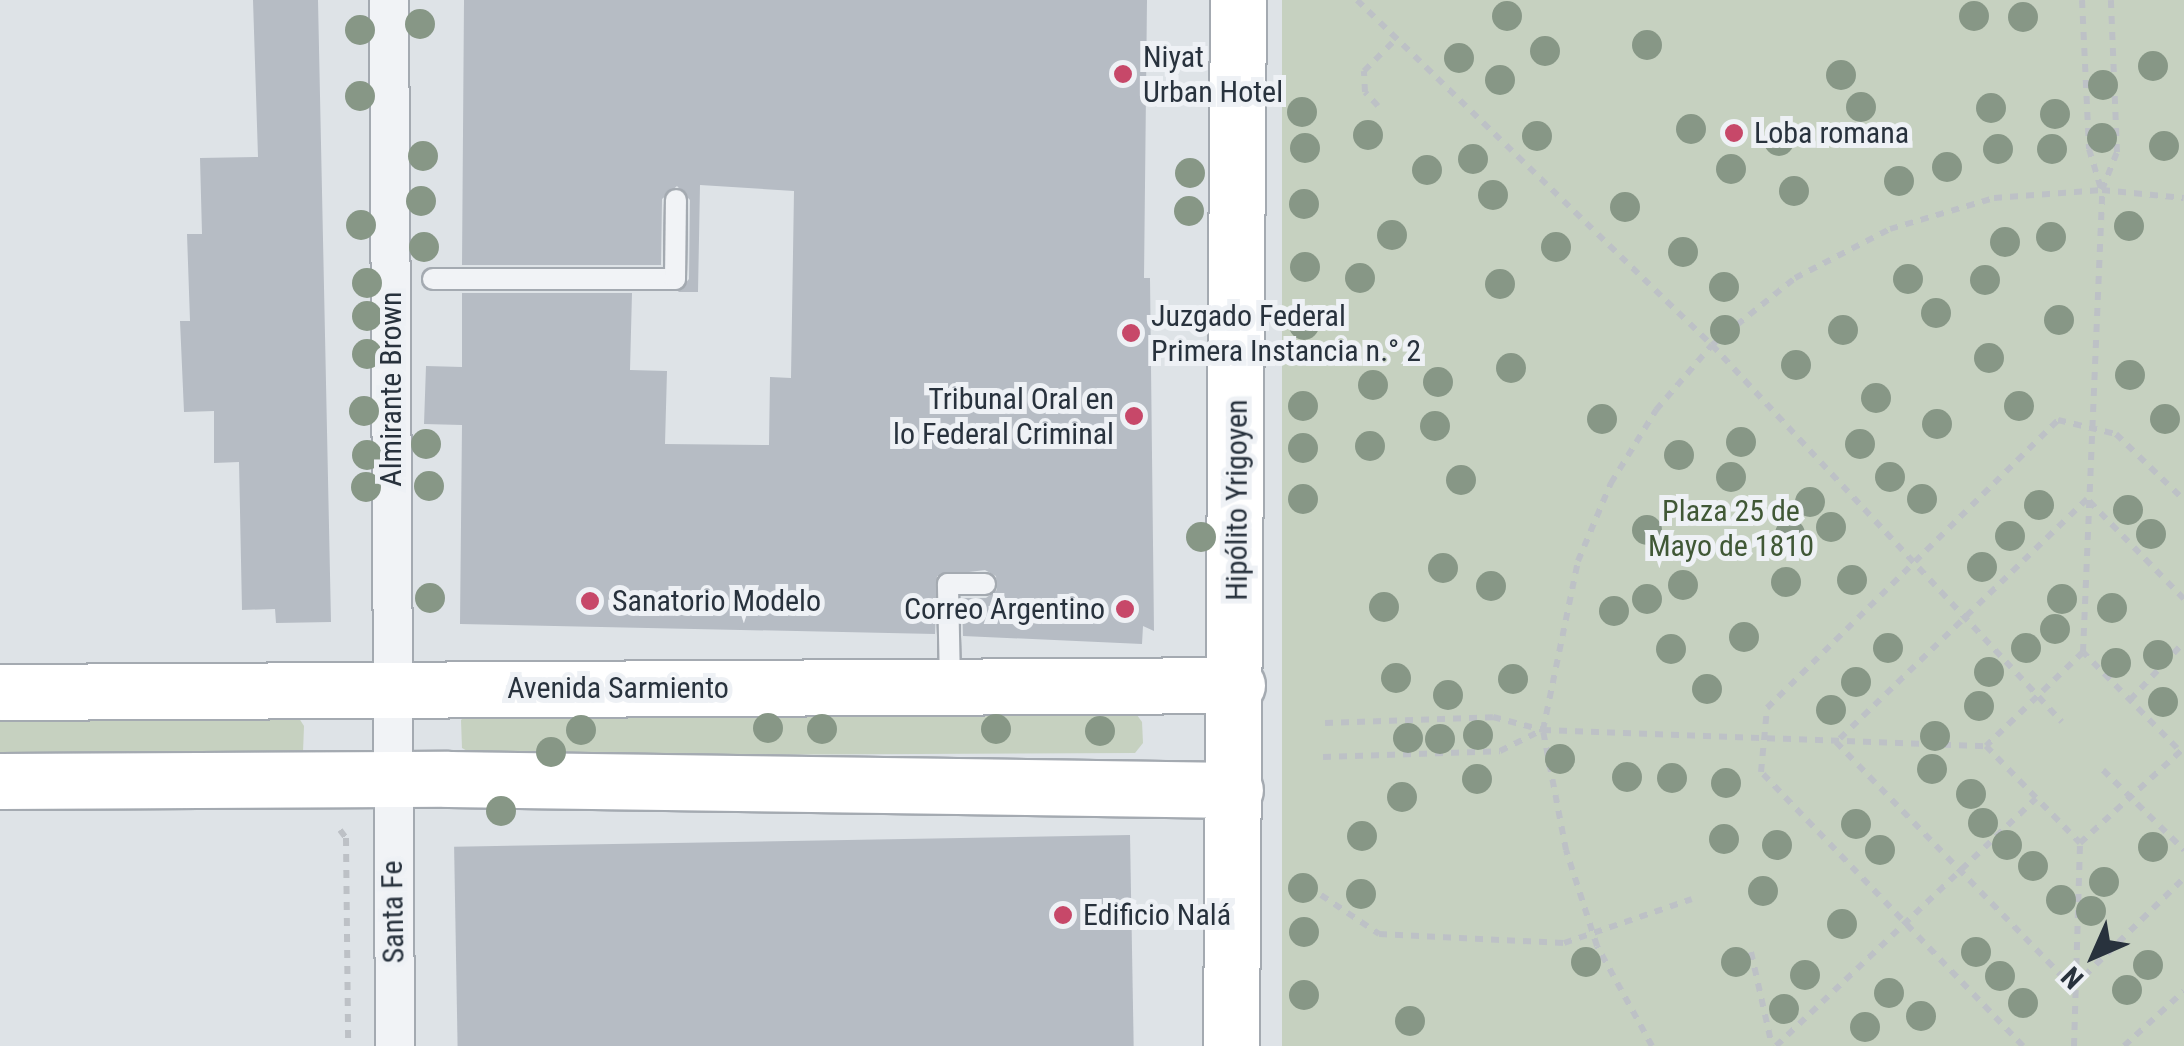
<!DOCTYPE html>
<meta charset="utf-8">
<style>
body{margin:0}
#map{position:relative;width:2184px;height:1046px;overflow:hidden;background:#dee3e7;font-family:"Roboto Condensed",sans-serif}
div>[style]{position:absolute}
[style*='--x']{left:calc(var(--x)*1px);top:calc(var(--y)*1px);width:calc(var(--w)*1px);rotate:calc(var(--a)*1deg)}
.green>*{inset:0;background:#c6d1c0;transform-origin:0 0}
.building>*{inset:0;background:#b6bcc4;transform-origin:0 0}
.path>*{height:6px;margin-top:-3px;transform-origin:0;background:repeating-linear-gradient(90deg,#bdc1c6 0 8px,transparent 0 16px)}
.roads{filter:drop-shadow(2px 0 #a4aab1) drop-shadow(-2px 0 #a4aab1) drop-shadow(0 2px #a4aab1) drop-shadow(0 -2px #a4aab1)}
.lane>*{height:20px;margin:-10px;padding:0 10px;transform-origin:10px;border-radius:10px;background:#f1f3f6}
.street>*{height:38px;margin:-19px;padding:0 19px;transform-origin:19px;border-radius:19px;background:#f1f3f6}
.primary>*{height:55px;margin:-27.5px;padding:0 27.5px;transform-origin:27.5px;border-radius:27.5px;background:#fff}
.trees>*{width:30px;height:30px;margin:-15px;border-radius:50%;background:#879786}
.dots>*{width:28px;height:28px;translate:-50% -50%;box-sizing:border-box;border:5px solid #eef1f5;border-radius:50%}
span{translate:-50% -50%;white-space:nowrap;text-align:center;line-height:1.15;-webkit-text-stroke:10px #eef1f5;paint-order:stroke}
.poi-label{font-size:30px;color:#28323d}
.left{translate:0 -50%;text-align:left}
.right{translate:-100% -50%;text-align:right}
.street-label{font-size:30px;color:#28323d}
.park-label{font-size:30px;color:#405836}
.north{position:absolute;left:2044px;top:906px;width:100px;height:100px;-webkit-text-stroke:8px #eef1f5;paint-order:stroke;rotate:225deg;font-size:28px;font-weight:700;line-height:40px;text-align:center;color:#28323d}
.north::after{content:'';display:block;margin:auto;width:35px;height:45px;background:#28323d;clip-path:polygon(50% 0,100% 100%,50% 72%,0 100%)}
</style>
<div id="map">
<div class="green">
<i style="left:1282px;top:0;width:902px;height:1046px"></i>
<i style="clip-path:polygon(1132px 708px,1142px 722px,1143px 743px,1135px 753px,476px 756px,462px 748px,461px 720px,473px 709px)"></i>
<i style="clip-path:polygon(0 710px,295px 712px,304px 726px,303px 752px,298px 762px,0 762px)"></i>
</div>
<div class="building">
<i style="clip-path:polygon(253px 0,318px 0,331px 622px,276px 623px,275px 609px,242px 610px,239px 462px,214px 463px,214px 411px,184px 412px,180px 321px,190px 321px,187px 234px,202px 234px,200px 158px,258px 157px)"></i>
<i style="clip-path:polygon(464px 0,1147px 0,1144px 278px,1150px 278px,1154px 631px,1143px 626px,1142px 644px,963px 636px,962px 598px,986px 598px,997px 590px,996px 576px,985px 570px,937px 576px,935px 634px,460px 624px,462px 425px,424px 424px,426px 366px,462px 367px,462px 293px,632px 293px,630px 370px,667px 371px,665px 444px,769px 445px,770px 377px,791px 378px,794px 191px,700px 185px,698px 292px,678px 292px,689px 279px,690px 200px,677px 186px,662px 199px,661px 265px,462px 265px)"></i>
<i style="left:1130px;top:835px;width:211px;height:676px;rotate:89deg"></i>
</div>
<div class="path">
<i style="--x:1357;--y:0;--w:495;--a:44.2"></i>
<i style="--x:1712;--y:345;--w:514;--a:47.13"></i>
<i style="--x:2082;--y:0;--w:149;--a:87.3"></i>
<i style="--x:2089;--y:149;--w:42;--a:73.3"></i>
<i style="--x:1378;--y:106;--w:19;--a:-133"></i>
<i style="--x:1365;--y:92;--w:21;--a:-93"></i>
<i style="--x:1364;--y:71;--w:45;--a:-45"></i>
<i style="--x:2184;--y:599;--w:139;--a:-134.1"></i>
<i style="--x:2087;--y:499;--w:349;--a:135.9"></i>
<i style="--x:1836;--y:742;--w:341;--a:46"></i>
<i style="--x:2073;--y:987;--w:156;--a:-44.5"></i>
<i style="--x:2083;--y:652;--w:462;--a:-87.6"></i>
<i style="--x:2102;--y:190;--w:41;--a:-68.5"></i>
<i style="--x:2117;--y:152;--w:152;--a:-92.3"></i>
<i style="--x:2130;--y:700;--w:79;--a:-47"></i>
<i style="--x:1325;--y:723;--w:168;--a:-2"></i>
<i style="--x:1493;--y:717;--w:52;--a:14.6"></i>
<i style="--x:1543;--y:730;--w:443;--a:2.1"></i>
<i style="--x:2177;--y:748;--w:134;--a:-134.4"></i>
<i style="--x:2083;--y:652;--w:135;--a:135.9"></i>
<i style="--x:1986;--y:746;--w:135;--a:45.9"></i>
<i style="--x:2080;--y:843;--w:141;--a:-42.4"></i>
<i style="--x:1323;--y:757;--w:177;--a:-1.9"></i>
<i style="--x:1500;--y:751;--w:47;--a:-26.6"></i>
<i style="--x:2103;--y:770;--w:114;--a:44.6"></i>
<i style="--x:340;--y:830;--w:10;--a:53"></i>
<i style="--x:346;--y:838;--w:208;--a:89.4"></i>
<i style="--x:1321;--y:895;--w:70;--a:33.9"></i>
<i style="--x:1379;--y:934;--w:185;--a:2.8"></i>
<i style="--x:1564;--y:943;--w:135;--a:-19"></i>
<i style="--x:1751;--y:952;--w:96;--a:77.4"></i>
<i style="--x:1652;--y:1046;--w:114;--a:-118.8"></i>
<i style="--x:1597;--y:946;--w:101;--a:-107.9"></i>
<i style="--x:1566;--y:850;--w:122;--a:-100.9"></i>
<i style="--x:1543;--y:730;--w:173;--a:-78.3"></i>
<i style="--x:1578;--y:561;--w:85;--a:-67.1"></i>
<i style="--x:1611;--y:483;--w:86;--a:-58.3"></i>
<i style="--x:1656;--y:410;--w:86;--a:-49.3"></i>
<i style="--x:1712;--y:345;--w:107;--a:-38.9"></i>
<i style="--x:1795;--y:278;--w:107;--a:-27.3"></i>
<i style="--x:1890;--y:229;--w:109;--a:-16.6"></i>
<i style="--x:1994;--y:198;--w:108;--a:-4.2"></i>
<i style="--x:2102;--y:190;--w:82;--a:5.6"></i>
<i style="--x:1776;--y:1046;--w:359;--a:-43.6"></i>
<i style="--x:2023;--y:1046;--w:379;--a:-133.7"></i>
<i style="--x:1761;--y:772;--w:64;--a:-84.6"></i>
<i style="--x:1767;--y:708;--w:409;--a:-44.7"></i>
<i style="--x:2058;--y:420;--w:60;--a:13.6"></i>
<i style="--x:2116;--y:434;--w:95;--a:44.1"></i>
<i style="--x:2074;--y:1046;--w:203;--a:-88.3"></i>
<i style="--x:2124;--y:1046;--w:81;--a:-42.5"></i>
</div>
<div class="roads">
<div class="lane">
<i style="--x:433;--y:279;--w:242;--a:0"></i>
<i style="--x:675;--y:279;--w:79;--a:-89.3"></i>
<i style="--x:950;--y:683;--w:99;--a:-91.2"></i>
<i style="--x:948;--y:584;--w:37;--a:0"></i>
</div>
<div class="street">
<i style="--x:389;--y:0;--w:1046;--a:89.67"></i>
</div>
<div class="primary">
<i style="--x:0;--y:692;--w:1237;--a:-0.32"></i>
<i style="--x:0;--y:781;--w:448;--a:-0.3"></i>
<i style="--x:448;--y:779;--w:787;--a:0.8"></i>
<i style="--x:1231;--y:1046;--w:1046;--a:-89.62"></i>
</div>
</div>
<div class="trees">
<i style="left:1507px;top:16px"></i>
<i style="left:1974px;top:16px"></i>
<i style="left:2023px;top:17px"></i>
<i style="left:420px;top:24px"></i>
<i style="left:360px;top:30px"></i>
<i style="left:1647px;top:45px"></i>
<i style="left:1545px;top:51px"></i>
<i style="left:1459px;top:58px"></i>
<i style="left:2153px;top:66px"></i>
<i style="left:1841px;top:75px"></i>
<i style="left:1500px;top:80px"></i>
<i style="left:2103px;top:85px"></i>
<i style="left:360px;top:96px"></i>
<i style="left:1861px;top:107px"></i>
<i style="left:1991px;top:108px"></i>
<i style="left:1302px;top:112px"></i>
<i style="left:2055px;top:114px"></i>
<i style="left:1691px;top:129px"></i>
<i style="left:1368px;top:135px"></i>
<i style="left:1537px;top:136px"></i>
<i style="left:2102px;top:138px"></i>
<i style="left:1779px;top:141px"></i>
<i style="left:2164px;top:146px"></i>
<i style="left:1305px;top:148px"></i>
<i style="left:1998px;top:149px"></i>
<i style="left:2052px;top:149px"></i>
<i style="left:423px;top:156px"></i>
<i style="left:1473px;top:159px"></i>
<i style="left:1947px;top:167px"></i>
<i style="left:1731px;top:169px"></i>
<i style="left:1427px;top:170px"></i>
<i style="left:1190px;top:173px"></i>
<i style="left:1899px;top:181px"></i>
<i style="left:1794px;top:191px"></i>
<i style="left:1493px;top:195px"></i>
<i style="left:421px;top:201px"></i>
<i style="left:1304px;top:204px"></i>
<i style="left:1625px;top:207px"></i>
<i style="left:1189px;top:211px"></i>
<i style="left:361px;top:225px"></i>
<i style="left:2129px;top:226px"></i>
<i style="left:1392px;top:235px"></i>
<i style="left:2051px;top:237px"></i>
<i style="left:2005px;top:242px"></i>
<i style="left:424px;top:247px"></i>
<i style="left:1556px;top:247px"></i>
<i style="left:1683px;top:252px"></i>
<i style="left:1305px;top:267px"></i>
<i style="left:1360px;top:278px"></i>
<i style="left:1908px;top:279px"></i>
<i style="left:1985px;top:280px"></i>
<i style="left:367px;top:283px"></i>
<i style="left:1500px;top:284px"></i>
<i style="left:1724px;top:287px"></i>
<i style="left:1936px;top:313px"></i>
<i style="left:367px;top:316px"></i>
<i style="left:2059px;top:320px"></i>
<i style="left:1304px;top:325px"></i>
<i style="left:1725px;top:330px"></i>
<i style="left:1843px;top:330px"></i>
<i style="left:367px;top:354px"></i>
<i style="left:1989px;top:358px"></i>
<i style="left:1796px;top:365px"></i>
<i style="left:1511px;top:368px"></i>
<i style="left:2130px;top:375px"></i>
<i style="left:1438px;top:382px"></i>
<i style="left:1373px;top:385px"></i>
<i style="left:1876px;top:398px"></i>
<i style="left:1303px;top:406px"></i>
<i style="left:2019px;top:406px"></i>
<i style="left:364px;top:411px"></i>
<i style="left:1602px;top:419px"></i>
<i style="left:2165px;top:419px"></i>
<i style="left:1937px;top:424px"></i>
<i style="left:1435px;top:426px"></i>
<i style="left:1741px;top:442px"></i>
<i style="left:426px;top:444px"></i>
<i style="left:1860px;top:444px"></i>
<i style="left:1370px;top:446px"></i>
<i style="left:1303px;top:448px"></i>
<i style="left:367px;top:455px"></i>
<i style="left:1679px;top:455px"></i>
<i style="left:1731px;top:477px"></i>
<i style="left:1890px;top:477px"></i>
<i style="left:1461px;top:480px"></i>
<i style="left:429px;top:486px"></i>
<i style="left:366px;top:487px"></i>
<i style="left:1303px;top:499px"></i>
<i style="left:1922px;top:499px"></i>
<i style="left:1810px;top:502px"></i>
<i style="left:2039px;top:505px"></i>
<i style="left:2128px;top:510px"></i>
<i style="left:1831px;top:527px"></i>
<i style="left:1647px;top:530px"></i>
<i style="left:1790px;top:534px"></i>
<i style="left:2151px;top:534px"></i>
<i style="left:2010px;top:536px"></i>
<i style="left:1201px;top:537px"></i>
<i style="left:1982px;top:567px"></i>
<i style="left:1443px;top:568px"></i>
<i style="left:1852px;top:580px"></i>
<i style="left:1786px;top:582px"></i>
<i style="left:1683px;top:585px"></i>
<i style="left:1491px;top:586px"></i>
<i style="left:430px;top:598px"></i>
<i style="left:1647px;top:599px"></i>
<i style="left:2062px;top:599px"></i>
<i style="left:1384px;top:607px"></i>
<i style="left:2112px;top:608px"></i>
<i style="left:1614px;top:611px"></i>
<i style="left:2055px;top:629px"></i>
<i style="left:1744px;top:637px"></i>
<i style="left:1888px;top:648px"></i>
<i style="left:2026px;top:648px"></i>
<i style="left:1671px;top:649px"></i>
<i style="left:2158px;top:655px"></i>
<i style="left:2116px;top:663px"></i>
<i style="left:1989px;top:672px"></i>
<i style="left:1396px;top:678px"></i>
<i style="left:1513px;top:679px"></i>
<i style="left:1856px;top:682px"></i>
<i style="left:1707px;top:689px"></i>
<i style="left:1448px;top:695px"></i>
<i style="left:2163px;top:702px"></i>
<i style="left:1979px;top:706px"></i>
<i style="left:1831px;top:710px"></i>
<i style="left:768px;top:728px"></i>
<i style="left:822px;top:729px"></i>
<i style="left:996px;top:729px"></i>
<i style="left:581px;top:730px"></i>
<i style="left:1100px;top:731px"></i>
<i style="left:1478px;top:735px"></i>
<i style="left:1935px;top:736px"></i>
<i style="left:1408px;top:738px"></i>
<i style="left:1440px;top:739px"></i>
<i style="left:551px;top:752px"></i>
<i style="left:1560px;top:759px"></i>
<i style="left:1932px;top:769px"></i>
<i style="left:1627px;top:777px"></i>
<i style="left:1672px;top:778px"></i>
<i style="left:1477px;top:779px"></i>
<i style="left:1726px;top:783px"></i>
<i style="left:1971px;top:794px"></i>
<i style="left:1402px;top:797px"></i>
<i style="left:501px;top:811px"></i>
<i style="left:1983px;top:823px"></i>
<i style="left:1856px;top:824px"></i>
<i style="left:1362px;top:836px"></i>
<i style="left:1724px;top:839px"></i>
<i style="left:1777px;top:845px"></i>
<i style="left:2007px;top:845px"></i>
<i style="left:2153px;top:847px"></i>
<i style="left:1880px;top:850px"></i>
<i style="left:2033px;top:866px"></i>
<i style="left:2104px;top:882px"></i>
<i style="left:1303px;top:888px"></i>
<i style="left:1763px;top:891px"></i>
<i style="left:1361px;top:894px"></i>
<i style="left:2061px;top:900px"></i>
<i style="left:2091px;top:911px"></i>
<i style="left:1842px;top:924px"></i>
<i style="left:1304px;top:932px"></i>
<i style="left:1976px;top:952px"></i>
<i style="left:1586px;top:962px"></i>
<i style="left:1736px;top:962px"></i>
<i style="left:2148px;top:965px"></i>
<i style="left:1805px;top:975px"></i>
<i style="left:2000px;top:976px"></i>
<i style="left:2127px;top:990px"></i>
<i style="left:1889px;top:993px"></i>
<i style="left:1304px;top:995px"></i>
<i style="left:2023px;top:1003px"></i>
<i style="left:1784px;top:1009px"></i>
<i style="left:1921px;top:1016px"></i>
<i style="left:1410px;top:1021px"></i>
<i style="left:1865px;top:1027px"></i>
</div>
<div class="dots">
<i style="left:1123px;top:74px;background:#c74869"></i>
<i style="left:1734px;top:133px;background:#c74869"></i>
<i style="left:1131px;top:333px;background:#c74869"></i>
<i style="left:1134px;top:416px;background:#c74869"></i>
<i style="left:590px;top:601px;background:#c74869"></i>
<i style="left:1125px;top:609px;background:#c74869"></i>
<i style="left:1063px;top:915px;background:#c74869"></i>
</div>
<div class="poi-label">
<span class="left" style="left:1143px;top:74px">Niyat<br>Urban Hotel</span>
<span class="left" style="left:1754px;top:133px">Loba romana</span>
<span class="left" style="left:1151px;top:333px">Juzgado Federal<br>Primera Instancia n.° 2</span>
<span class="right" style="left:1114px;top:416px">Tribunal Oral en<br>lo Federal Criminal</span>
<span class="left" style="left:612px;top:601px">Sanatorio Modelo</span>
<span class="right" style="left:1105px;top:609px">Correo Argentino</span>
<span class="left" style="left:1083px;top:915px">Edificio Nalá</span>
</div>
<div class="street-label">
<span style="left:391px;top:389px;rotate:-90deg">Almirante Brown</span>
<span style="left:1237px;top:500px;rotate:-90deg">Hipólito Yrigoyen</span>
<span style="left:618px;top:688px">Avenida Sarmiento</span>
<span style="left:393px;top:912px;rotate:-91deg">Santa Fe</span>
</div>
<div class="park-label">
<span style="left:1731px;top:528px">Plaza 25 de<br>Mayo de 1810</span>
</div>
<div class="north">N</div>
</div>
